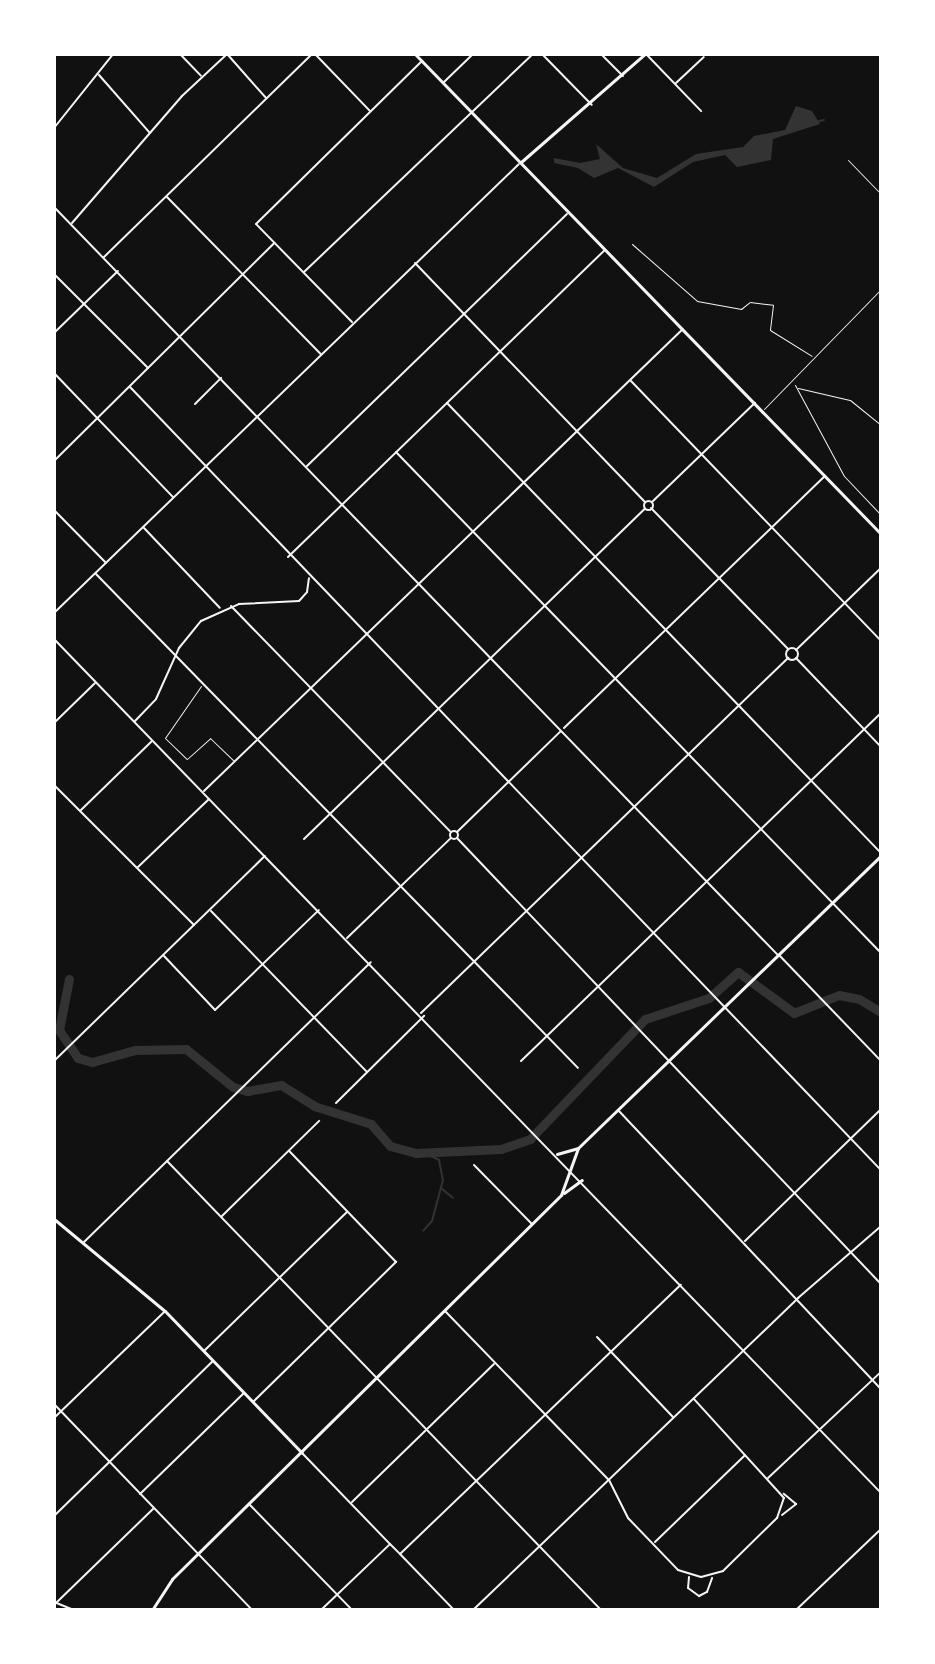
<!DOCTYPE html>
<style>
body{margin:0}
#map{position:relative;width:935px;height:1664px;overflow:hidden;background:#111;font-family:"Fira Sans Condensed",sans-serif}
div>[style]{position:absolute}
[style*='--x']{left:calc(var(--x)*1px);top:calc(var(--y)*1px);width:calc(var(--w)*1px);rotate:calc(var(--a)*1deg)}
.water>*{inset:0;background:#333}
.stream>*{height:2px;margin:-1px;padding:0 1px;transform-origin:1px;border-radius:1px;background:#333}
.river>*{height:9px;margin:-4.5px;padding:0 4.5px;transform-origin:4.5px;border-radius:4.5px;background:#333}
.service>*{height:1px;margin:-0.5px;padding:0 0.5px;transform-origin:0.5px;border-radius:0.5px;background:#f5f5f5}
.minor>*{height:2px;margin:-1px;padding:0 1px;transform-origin:1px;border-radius:1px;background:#f5f5f5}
.minor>.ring{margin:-1px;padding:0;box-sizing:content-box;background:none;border:2px solid #f5f5f5;border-radius:50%}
.tertiary>*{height:2px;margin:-1px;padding:0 1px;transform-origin:1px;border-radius:1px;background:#f5f5f5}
.secondary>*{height:3px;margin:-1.5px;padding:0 1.5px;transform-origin:1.5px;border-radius:1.5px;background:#f5f5f5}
.primary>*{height:3px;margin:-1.5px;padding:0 1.5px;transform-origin:1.5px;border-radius:1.5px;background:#f5f5f5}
span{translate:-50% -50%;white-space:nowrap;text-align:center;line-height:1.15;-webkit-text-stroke:6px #fff;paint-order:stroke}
.frame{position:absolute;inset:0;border:56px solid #fff;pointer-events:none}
</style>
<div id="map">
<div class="water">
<i style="clip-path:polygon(796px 106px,812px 111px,820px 124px,773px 139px,771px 160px,737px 167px,725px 155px,693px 162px,654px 187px,618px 168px,594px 178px,578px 168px,554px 163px,554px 158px,580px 163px,600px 159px,596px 144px,623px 168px,657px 178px,696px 154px,743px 147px,754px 136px,785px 130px)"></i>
</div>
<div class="stream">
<i style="--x:819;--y:121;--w:5;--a:-11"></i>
<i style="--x:422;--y:1152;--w:19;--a:25"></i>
<i style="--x:439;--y:1160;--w:20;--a:79"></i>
<i style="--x:443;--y:1180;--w:42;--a:105"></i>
<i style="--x:432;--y:1221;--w:13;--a:132"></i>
<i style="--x:442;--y:1189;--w:14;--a:39"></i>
</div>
<div class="river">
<i style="--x:69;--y:979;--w:52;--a:101.1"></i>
<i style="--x:59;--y:1030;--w:34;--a:56"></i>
<i style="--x:78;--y:1058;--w:15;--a:16"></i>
<i style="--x:92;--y:1062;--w:45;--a:-15.6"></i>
<i style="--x:135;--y:1050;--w:51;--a:-1.1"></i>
<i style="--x:186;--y:1049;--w:60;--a:39"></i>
<i style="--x:233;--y:1087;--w:15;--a:16"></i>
<i style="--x:247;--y:1091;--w:35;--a:-10"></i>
<i style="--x:281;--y:1085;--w:39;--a:32"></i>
<i style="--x:314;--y:1106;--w:60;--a:17.5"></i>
<i style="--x:371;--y:1124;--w:29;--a:49"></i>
<i style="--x:390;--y:1146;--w:27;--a:15"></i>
<i style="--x:416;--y:1153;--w:85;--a:-2.7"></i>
<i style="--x:501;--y:1149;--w:31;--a:-19"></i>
<i style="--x:530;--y:1139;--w:166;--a:-46.2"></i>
<i style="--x:645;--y:1019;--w:67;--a:-18.2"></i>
<i style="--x:709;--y:998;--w:39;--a:-42"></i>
<i style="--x:738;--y:972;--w:69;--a:36.2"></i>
<i style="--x:794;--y:1013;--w:48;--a:-21.8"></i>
<i style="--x:839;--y:995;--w:20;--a:11"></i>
<i style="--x:859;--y:999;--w:26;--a:31"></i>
</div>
<div class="service">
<i style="--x:848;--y:160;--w:47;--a:45.9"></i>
<i style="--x:632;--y:244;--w:86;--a:41.2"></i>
<i style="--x:697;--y:301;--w:45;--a:10.3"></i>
<i style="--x:741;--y:309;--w:11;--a:-38"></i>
<i style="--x:750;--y:302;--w:23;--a:7"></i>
<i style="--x:773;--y:305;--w:25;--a:97"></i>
<i style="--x:770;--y:330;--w:49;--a:31.8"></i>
<i style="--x:795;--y:385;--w:103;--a:61.7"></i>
<i style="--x:844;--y:476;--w:54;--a:46.5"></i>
<i style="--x:798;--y:388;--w:53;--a:13"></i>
<i style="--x:850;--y:400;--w:40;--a:39"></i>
<i style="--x:764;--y:409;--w:168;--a:-45.7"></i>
<i style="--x:201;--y:686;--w:63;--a:124.7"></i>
<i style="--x:165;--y:738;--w:30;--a:44"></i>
<i style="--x:187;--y:759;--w:31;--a:-42"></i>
<i style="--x:210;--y:738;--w:32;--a:44"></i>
</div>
<div class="minor">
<i style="--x:180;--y:54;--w:30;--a:46"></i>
<i style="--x:315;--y:54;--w:79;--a:46"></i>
<i style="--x:542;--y:54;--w:71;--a:45.6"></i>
<i style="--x:601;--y:54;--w:31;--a:45"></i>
<i style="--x:228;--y:55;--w:57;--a:48.5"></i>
<i style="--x:647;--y:55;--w:78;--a:46"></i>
<i style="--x:99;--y:75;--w:77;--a:48.7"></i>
<i style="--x:444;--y:82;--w:40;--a:-44"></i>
<i style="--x:676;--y:83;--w:38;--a:-43"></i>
<i style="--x:54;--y:128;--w:95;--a:-51.4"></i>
<i style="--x:167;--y:197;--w:220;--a:45.6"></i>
<i style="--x:72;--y:223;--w:168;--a:-49.1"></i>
<i style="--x:182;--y:96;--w:62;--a:-43"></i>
<i style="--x:104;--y:257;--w:291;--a:-44.3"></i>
<i style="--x:415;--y:263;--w:332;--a:46.1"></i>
<i style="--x:304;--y:272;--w:316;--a:-43.6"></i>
<i style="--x:54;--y:274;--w:133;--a:45"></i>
<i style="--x:352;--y:322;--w:137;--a:-134.4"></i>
<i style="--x:256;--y:224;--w:233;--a:-44.5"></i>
<i style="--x:54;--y:333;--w:89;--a:-44.1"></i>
<i style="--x:54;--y:373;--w:172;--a:46.2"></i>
<i style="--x:631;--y:381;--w:361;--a:46.1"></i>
<i style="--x:130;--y:387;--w:1085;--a:46.2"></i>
<i style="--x:447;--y:403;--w:625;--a:46.04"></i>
<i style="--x:195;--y:404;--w:37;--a:-45"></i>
<i style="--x:396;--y:452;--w:697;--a:45.93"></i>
<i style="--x:54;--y:461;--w:310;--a:-44.7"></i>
<i style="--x:307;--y:466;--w:362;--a:-44.1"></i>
<i class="ring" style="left:643.5px;top:500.5px;width:7px;height:7px"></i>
<i style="--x:652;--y:502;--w:143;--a:-43.9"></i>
<i style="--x:651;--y:508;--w:197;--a:45.8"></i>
<i style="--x:54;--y:510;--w:74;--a:45.5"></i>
<i style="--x:144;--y:528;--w:110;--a:46.5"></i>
<i style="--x:288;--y:557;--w:441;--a:-44.1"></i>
<i style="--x:96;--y:574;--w:690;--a:45.7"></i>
<i style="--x:231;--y:606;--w:315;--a:45.8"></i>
<i class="ring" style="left:786px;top:648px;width:10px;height:10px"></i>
<i style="--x:796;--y:650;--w:118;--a:-44"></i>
<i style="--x:796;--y:658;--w:123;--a:46.3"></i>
<i style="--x:135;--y:721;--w:30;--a:-46"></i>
<i style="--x:156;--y:699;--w:56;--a:-65.7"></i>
<i style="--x:179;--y:648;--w:35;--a:-51"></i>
<i style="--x:201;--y:621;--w:42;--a:-24.1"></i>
<i style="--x:239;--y:604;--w:60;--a:-2.9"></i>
<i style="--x:299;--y:601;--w:12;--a:-48"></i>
<i style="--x:307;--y:592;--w:14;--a:-82"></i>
<i style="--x:54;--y:723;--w:57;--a:-44.3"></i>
<i style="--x:564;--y:728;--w:363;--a:-44"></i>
<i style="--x:54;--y:785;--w:198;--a:45"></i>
<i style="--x:204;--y:791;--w:665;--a:-43.97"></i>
<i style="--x:81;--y:810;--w:98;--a:-44.2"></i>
<i class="ring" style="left:450px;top:831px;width:6px;height:6px"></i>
<i style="--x:457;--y:832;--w:144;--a:-44.2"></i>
<i style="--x:457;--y:838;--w:615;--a:46.45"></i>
<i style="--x:304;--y:839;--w:475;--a:-44.1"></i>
<i style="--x:138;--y:867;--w:98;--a:-43.8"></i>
<i style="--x:211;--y:911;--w:224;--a:45.9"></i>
<i style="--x:347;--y:938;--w:144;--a:-43.9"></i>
<i style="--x:779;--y:955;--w:147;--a:46.1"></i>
<i style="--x:164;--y:956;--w:74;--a:46.6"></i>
<i style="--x:215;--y:1010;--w:144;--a:-43.9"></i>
<i style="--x:421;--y:1013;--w:511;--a:-44.05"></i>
<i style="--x:521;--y:1061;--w:501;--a:-44.03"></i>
<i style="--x:336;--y:1103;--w:124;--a:-44.7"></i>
<i style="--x:618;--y:1110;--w:383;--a:46.7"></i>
<i style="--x:167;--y:1161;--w:624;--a:45.97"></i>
<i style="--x:474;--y:1165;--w:83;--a:45.5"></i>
<i style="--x:222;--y:1216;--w:136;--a:-44.4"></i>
<i style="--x:745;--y:1241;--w:190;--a:-44.1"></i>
<i style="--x:83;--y:1243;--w:402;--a:-44.3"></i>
<i style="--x:445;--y:1311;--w:235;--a:45.9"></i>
<i style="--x:609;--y:1480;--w:42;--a:63.4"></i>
<i style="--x:628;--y:1518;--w:72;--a:46.1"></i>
<i style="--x:678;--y:1570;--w:24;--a:17"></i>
<i style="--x:701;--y:1577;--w:23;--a:-15"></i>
<i style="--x:723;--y:1571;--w:76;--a:-44.5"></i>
<i style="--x:777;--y:1518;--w:21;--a:-71"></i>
<i style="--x:784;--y:1498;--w:134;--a:-132.3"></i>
<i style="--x:597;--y:1337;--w:110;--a:46.5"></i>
<i style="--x:205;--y:1350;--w:198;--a:-44.2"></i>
<i style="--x:254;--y:1401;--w:199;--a:-44.4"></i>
<i style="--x:396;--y:1262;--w:154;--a:-133.9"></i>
<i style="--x:54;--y:1404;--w:286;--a:46.1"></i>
<i style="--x:54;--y:1418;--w:154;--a:-43.9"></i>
<i style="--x:768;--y:1478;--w:155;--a:-43.2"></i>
<i style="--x:140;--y:1494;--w:145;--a:-44.2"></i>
<i style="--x:352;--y:1502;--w:198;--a:-44.2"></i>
<i style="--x:250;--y:1505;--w:146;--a:45.8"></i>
<i style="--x:782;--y:1515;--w:18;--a:-38"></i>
<i style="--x:796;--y:1504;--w:16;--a:-140"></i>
<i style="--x:54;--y:1516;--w:222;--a:-44.3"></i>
<i style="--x:655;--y:1542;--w:125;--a:-44"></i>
<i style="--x:689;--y:1577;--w:11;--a:95"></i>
<i style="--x:688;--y:1588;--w:14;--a:36"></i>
<i style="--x:699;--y:1596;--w:9;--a:-27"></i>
<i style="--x:707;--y:1592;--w:15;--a:-70"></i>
<i style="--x:54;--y:1602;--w:22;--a:22"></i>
<i style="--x:56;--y:1603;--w:135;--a:-44.1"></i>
<i style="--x:321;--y:1610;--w:95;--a:-43.7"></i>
<i style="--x:390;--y:1544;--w:14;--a:45"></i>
<i style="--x:400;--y:1554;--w:389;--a:-43.8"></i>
<i style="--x:473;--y:1610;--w:451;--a:-43.8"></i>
<i style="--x:798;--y:1298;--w:110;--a:-40.9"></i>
<i style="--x:796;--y:1610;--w:117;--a:-43.6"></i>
</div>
<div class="tertiary">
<i style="--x:54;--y:207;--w:1040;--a:45.94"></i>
<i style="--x:54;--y:613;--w:646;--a:-44"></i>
<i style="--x:54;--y:639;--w:1189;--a:45.92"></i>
<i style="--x:54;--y:1061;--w:294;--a:-44.2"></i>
<i style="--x:303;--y:1454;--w:125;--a:46"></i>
<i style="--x:400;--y:1554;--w:78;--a:46"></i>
</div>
<div class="secondary">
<i style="--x:521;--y:162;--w:164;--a:-41.1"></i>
<i style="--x:557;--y:1154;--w:22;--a:-16"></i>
<i style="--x:564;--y:1193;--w:22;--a:-36"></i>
<i style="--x:54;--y:1219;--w:144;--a:39.7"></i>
<i style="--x:165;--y:1311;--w:197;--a:46"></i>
<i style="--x:152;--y:1610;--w:37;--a:-57"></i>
<i style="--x:172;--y:1579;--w:547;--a:-44.63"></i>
<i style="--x:561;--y:1195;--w:50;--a:-70.1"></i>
<i style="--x:578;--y:1148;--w:421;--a:-44"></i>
</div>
<div class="primary">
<i style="--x:415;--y:54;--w:669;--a:45.85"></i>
</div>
<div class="frame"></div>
</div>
